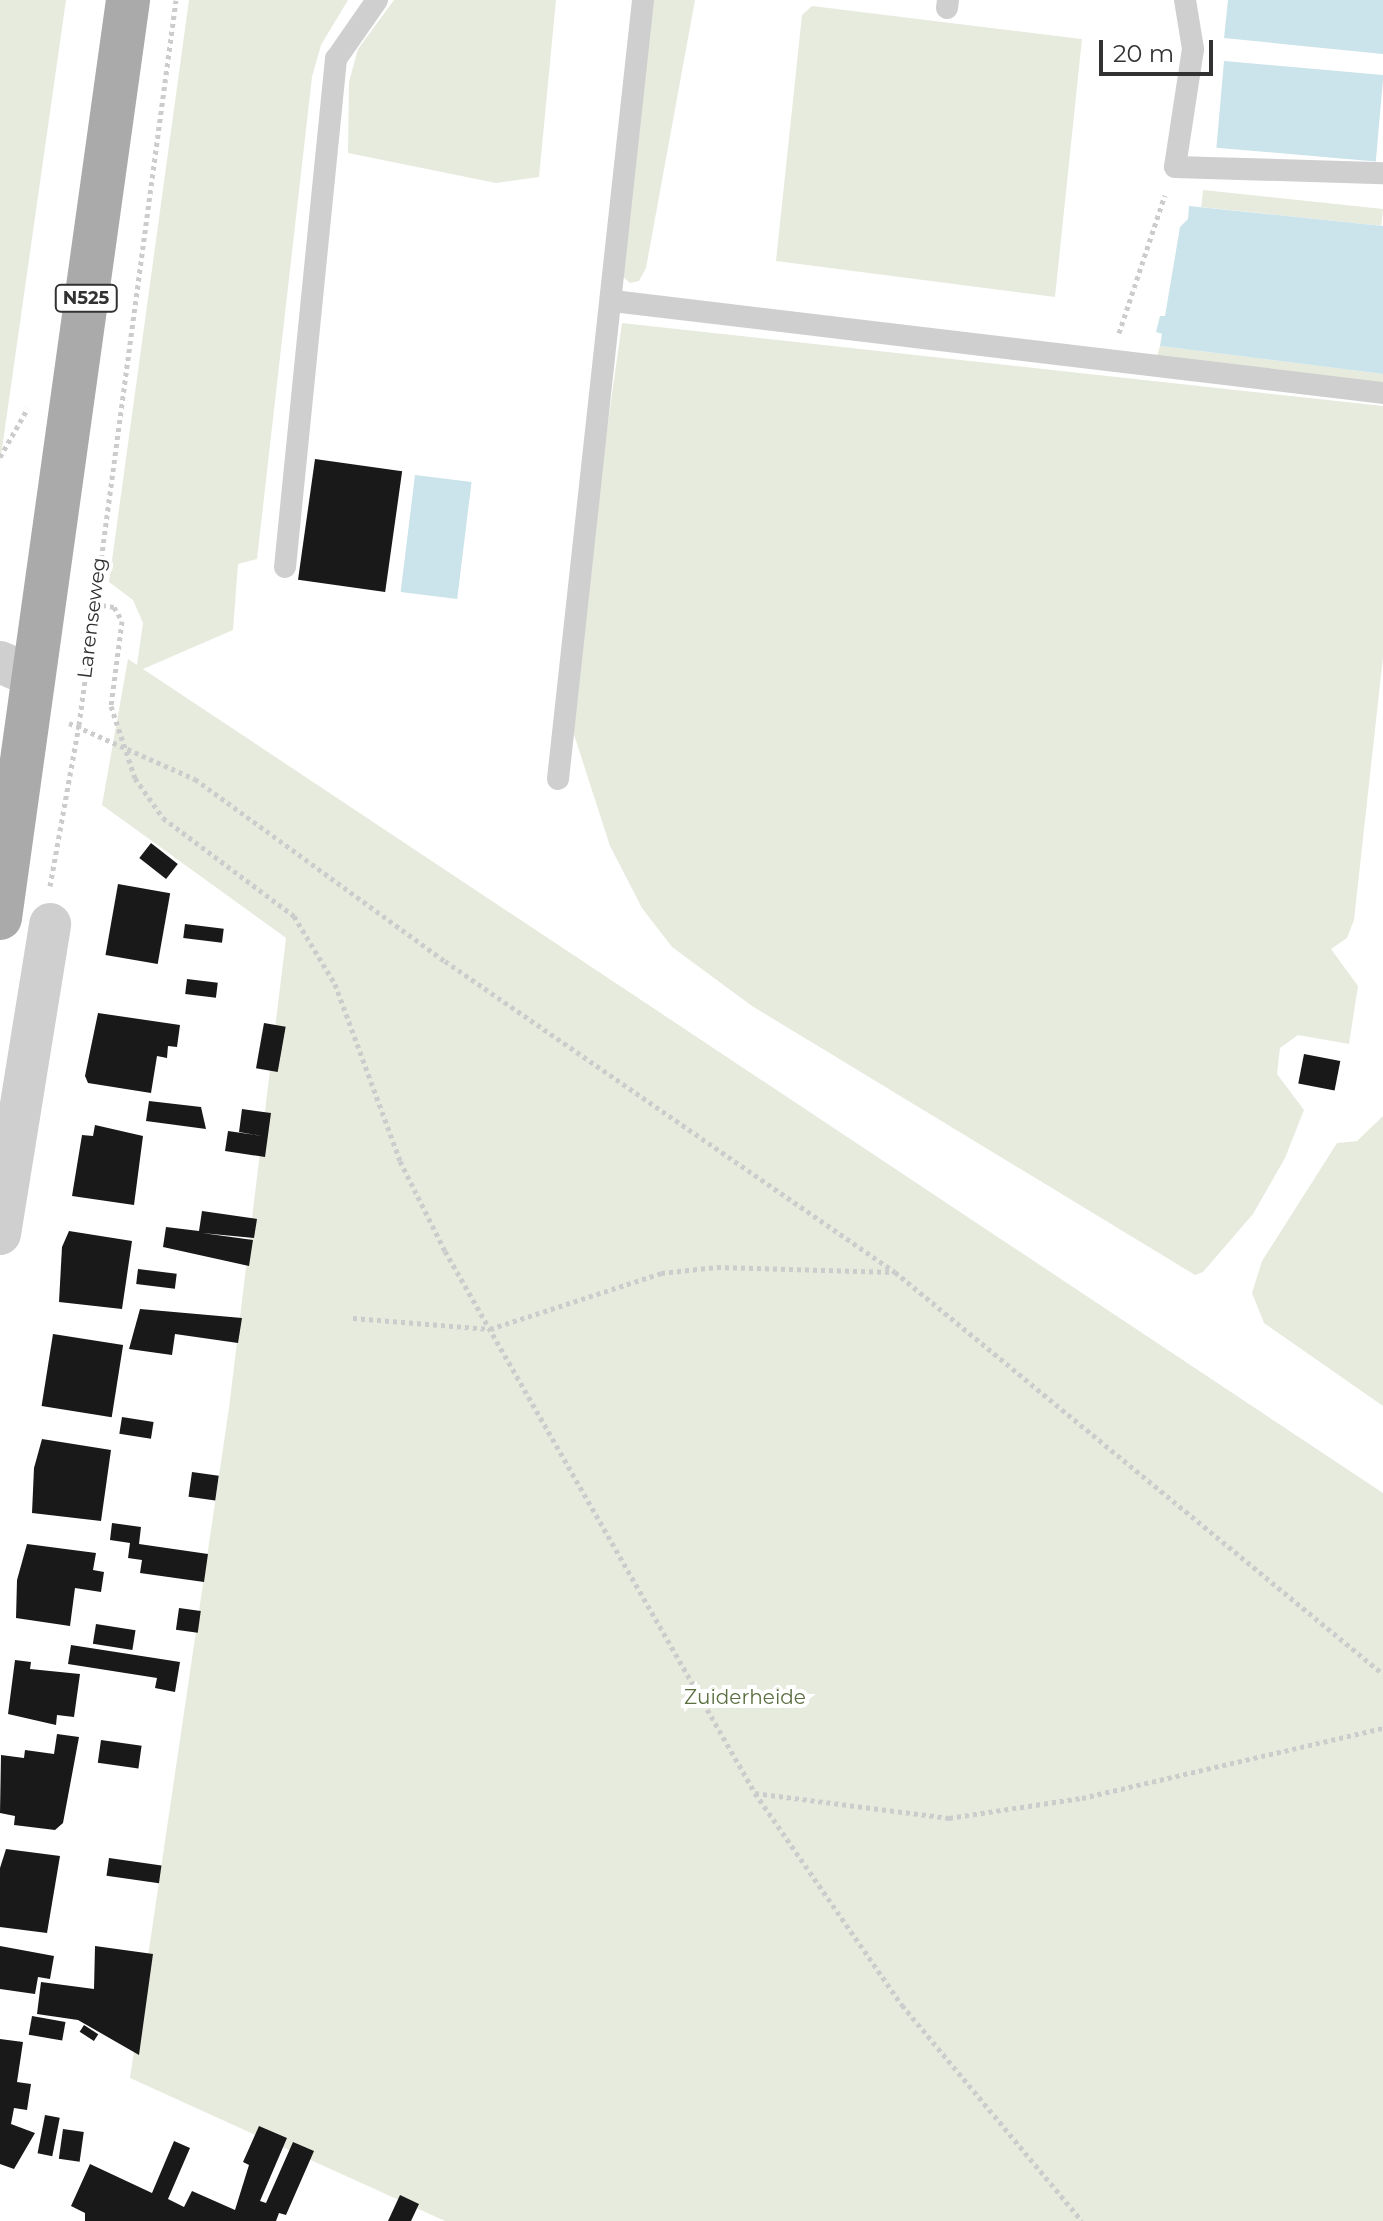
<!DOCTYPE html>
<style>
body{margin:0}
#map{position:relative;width:1383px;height:2221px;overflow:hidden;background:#fff;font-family:Montserrat,sans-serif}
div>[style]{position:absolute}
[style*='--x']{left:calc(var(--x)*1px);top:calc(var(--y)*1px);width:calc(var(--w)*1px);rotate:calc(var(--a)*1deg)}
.green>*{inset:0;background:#e7ebde;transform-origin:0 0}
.water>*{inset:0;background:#cbe3eb;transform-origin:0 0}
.building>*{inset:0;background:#191919;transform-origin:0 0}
.path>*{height:5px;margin-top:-2.5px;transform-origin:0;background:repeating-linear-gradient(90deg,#ccc 0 4px,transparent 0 8px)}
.lane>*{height:22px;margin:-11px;padding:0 11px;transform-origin:11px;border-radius:11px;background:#cfcfcf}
.street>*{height:42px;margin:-21px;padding:0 21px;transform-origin:21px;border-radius:21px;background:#cfcfcf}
.primary>*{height:44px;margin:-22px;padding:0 22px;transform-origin:22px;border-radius:22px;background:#aaa}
span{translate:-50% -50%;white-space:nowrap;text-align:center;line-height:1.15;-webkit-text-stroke:8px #fff;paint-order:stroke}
.shield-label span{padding:2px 6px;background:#fff;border:2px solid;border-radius:6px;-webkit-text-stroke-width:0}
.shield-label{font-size:18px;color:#323232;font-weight:700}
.street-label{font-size:20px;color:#323232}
.park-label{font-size:20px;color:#5a6e40}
.scale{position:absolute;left:1099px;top:40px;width:114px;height:36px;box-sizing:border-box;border:4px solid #323232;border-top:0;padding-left:10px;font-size:24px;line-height:28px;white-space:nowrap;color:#323232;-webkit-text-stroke:6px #fff;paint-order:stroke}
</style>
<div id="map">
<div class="green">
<i style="clip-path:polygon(0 0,66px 0,0 463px)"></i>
<i style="clip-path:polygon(189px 0,348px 0,321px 45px,312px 77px,257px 559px,238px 564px,233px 630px,143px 669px,1383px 1493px,1383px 2221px,445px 2221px,130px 2078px,229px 1408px,286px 938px,102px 805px,128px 659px,137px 665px,143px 623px,133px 600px,109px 582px)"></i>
<i style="clip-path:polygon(394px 0,556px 0,539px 177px,496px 183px,348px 153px,349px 82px,358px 49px)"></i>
<i style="clip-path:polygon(651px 0,695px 0,646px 268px,639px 281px,630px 283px,622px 276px)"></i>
<i style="clip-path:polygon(812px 6px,1082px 39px,1055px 297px,776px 261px,802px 15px)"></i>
<i style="left:1203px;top:190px;width:181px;height:17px;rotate:6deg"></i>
<i style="clip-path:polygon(622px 323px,1383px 406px,1383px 657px,1354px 920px,1347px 938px,1331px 949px,1358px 986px,1349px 1044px,1298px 1035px,1280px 1048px,1277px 1074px,1304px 1110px,1285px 1158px,1253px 1214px,1203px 1272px,1195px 1275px,752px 1006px,672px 947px,642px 908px,610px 846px,567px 713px)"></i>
<i style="clip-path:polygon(1160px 346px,1383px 374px,1383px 383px,1156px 359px)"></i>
<i style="clip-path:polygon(1383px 1116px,1383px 1406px,1264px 1323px,1252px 1293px,1262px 1261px,1337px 1143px,1357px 1141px)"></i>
</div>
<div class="water">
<i style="clip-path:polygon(1228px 0,1383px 0,1383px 54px,1224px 38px)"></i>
<i style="left:1224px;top:61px;width:160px;height:87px;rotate:5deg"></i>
<i style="clip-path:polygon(1189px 206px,1383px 226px,1383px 374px,1160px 346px,1162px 334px,1156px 332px,1160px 316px,1165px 316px,1180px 227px,1188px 219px)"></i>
<i style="left:415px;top:475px;width:57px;height:118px;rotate:7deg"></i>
</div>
<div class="building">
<i style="left:315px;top:459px;width:88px;height:122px;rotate:8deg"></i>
<i style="left:151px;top:843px;width:34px;height:19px;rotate:38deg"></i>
<i style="left:118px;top:884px;width:53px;height:72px;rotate:10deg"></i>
<i style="left:185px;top:924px;width:39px;height:14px;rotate:7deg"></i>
<i style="left:187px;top:979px;width:31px;height:15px;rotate:7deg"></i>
<i style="clip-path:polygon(98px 1013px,180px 1025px,177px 1047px,168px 1046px,167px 1058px,157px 1056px,151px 1093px,88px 1083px,85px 1076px)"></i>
<i style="left:264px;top:1023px;width:22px;height:46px;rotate:10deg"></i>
<i style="left:1304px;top:1054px;width:37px;height:30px;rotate:11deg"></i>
<i style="clip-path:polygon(149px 1101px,201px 1107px,206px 1129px,146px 1121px)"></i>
<i style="clip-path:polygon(242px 1109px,271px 1113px,265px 1157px,225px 1151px,228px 1131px,262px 1136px,239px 1132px)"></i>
<i style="clip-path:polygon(95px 1125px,143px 1136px,134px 1205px,72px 1196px,82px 1135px,93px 1136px)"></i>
<i style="clip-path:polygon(202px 1211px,257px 1219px,254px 1238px,202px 1233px,253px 1240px,249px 1266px,163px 1247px,166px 1227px,199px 1231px)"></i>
<i style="clip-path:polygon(69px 1231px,132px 1241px,122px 1309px,59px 1302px,62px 1247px)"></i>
<i style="left:138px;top:1269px;width:39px;height:15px;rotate:7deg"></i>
<i style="clip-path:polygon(140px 1309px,242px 1318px,238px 1343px,175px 1334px,172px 1355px,129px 1349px)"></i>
<i style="left:53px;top:1334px;width:71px;height:73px;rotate:9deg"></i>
<i style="left:122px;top:1417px;width:32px;height:17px;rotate:9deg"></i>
<i style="clip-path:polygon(42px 1439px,111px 1450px,101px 1521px,32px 1513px,34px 1468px)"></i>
<i style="left:192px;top:1472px;width:27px;height:25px;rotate:8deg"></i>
<i style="clip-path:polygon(112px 1523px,141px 1527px,139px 1544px,208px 1554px,204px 1582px,140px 1573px,142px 1560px,128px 1558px,130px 1543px,110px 1540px)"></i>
<i style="clip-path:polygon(27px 1544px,96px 1553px,93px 1570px,104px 1572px,101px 1592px,75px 1588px,70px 1626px,16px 1618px,17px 1580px)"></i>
<i style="left:179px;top:1608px;width:22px;height:22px;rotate:8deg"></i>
<i style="left:96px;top:1624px;width:40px;height:20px;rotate:9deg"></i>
<i style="clip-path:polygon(71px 1645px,180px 1662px,175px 1692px,155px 1688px,157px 1678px,68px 1664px)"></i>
<i style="clip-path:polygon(15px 1660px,31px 1662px,30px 1669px,80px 1674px,74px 1717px,57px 1715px,56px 1725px,8px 1714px)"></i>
<i style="clip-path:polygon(57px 1734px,79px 1737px,63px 1823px,55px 1830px,14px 1825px,15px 1816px,0 1813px,1px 1755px,24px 1758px,25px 1750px,54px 1754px)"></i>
<i style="left:101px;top:1740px;width:41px;height:23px;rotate:8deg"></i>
<i style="clip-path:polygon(6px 1849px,60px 1856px,47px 1933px,0 1927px,0 1868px)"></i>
<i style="left:109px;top:1858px;width:53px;height:18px;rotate:8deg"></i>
<i style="clip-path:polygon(0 1946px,54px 1956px,50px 1979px,38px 1977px,35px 1994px,0 1989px)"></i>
<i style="clip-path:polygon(95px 1946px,153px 1954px,139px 2055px,78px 2020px,37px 2014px,41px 1982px,94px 1989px)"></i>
<i style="left:32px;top:2016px;width:34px;height:19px;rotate:10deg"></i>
<i style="left:84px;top:2025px;width:17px;height:8px;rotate:33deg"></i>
<i style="clip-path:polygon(0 2039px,23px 2042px,17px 2082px,31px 2084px,27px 2110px,14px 2108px,11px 2124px,35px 2133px,14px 2169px,0 2164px)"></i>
<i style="left:45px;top:2115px;width:15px;height:39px;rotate:11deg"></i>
<i style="clip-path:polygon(259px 2126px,287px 2138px,260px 2201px,266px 2203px,293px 2142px,314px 2151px,286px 2215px,279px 2213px,276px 2221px,85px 2221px,85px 2213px,71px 2206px,90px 2164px,152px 2193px,174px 2141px,190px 2148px,168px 2199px,184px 2207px,192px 2191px,235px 2210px,249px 2165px,243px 2162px)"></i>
<i style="left:63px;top:2129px;width:21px;height:30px;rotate:8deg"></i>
<i style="clip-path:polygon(400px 2195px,419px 2204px,411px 2221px,388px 2221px)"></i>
</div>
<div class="path">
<i style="--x:1119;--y:333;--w:145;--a:-71.6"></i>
<i style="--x:0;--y:457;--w:56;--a:-60.3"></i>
<i style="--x:86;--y:603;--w:28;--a:8"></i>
<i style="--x:114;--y:607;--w:16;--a:60"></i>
<i style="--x:122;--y:621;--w:86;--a:97.4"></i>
<i style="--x:111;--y:706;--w:76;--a:71.6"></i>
<i style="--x:135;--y:778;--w:49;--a:55"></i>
<i style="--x:163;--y:818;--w:164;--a:36.8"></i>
<i style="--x:294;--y:916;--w:79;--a:58.9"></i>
<i style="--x:335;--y:984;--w:189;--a:69.8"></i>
<i style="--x:400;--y:1161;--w:101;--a:63.4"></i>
<i style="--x:445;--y:1251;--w:624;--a:60.23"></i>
<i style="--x:755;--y:1793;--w:258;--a:55.3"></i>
<i style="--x:902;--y:2005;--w:281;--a:50.2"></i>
<i style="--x:69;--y:723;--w:138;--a:24"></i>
<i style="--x:195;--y:779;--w:309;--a:36.1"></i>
<i style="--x:445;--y:961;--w:547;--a:34.65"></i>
<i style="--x:895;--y:1272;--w:632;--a:39.48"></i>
<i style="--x:50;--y:886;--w:164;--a:-79.8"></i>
<i style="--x:79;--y:725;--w:731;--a:-82.38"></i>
<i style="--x:353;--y:1318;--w:137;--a:4.6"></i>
<i style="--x:490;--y:1329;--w:180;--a:-18.1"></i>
<i style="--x:661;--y:1273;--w:56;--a:-6.1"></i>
<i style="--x:717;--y:1267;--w:177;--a:1.6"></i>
<i style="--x:755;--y:1793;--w:196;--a:7.3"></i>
<i style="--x:949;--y:1818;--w:134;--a:-8.6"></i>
<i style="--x:1082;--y:1798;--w:309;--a:-13.1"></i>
</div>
<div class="lane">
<i style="--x:1185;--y:0;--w:50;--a:80.7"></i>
<i style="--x:1193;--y:49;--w:119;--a:98.7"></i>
<i style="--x:1175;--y:167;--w:208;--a:1.7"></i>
<i style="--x:947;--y:8;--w:8;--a:-83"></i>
<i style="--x:613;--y:301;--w:775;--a:6.81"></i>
<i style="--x:285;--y:567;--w:511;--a:-84.27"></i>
<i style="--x:336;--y:59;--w:72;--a:-55.2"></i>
<i style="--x:558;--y:779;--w:784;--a:-83.77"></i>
</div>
<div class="street">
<i style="--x:0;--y:662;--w:37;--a:24"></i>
<i style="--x:0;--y:1234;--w:314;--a:-80.8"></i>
</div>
<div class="primary">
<i style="--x:0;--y:918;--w:927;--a:-82.06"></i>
</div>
<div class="shield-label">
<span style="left:86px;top:298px">N525</span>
</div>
<div class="street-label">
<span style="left:92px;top:618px;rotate:-83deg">Larenseweg</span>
</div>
<div class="park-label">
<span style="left:745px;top:1697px">Zuiderheide</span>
</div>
<div class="scale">20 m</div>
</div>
